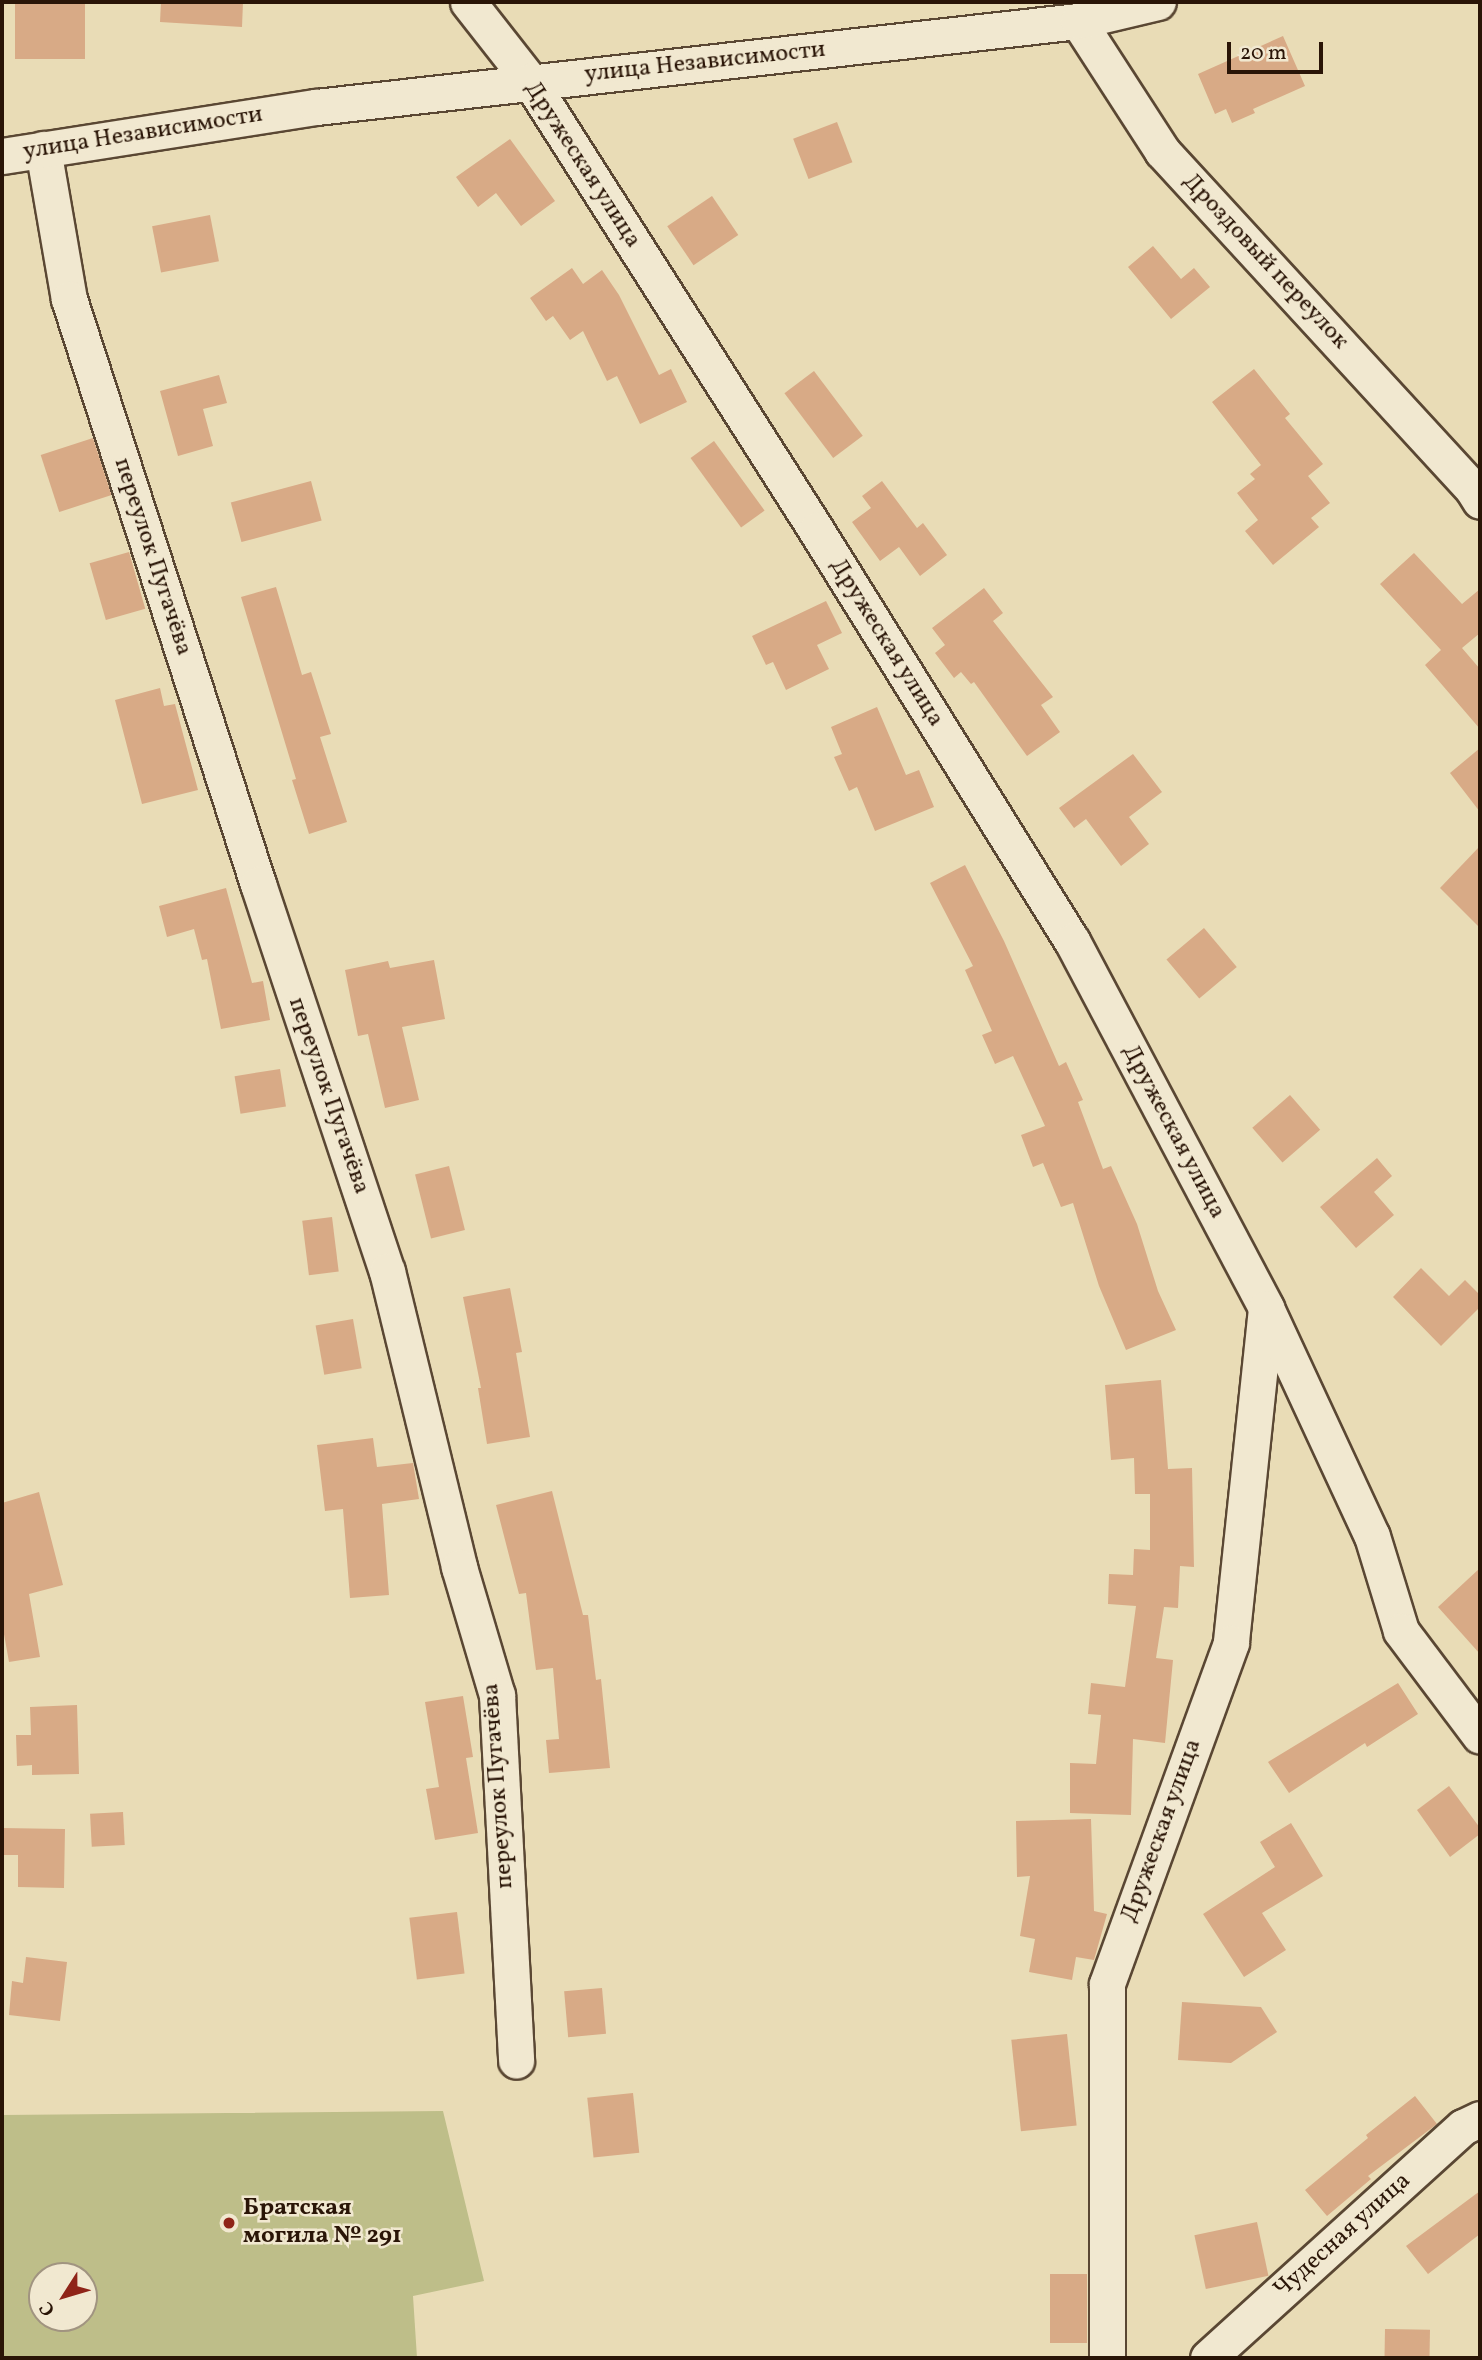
<!DOCTYPE html>
<meta charset="utf-8">
<style>
body{margin:0}
#map{position:relative;width:1482px;height:2360px;overflow:hidden;background:#e9dcb6;font-family:Vollkorn,serif}
div>[style]{position:absolute}
[style*='--x']{left:calc(var(--x)*1px);top:calc(var(--y)*1px);width:calc(var(--w)*1px);rotate:calc(var(--a)*1deg)}
.green>*{inset:0;background:#bebe89}
.building>*{inset:0;background:#d8aa86;transform-origin:0 0}
.roads{filter:drop-shadow(2px 0 #5a4733) drop-shadow(-2px 0 #5a4733) drop-shadow(0 2px #5a4733) drop-shadow(0 -2px #5a4733)}
.minor>*{height:35px;margin:-17.5px;padding:0 17.5px;transform-origin:17.5px;border-radius:17.5px;background:#f1e8d0}
.dots>*{width:19px;height:19px;translate:-50% -50%;box-sizing:border-box;border:4px solid #f1e8d0;border-radius:50%}
span{translate:-50% -50%;white-space:nowrap;text-align:center;line-height:1.15;-webkit-text-stroke:5px #f1e8d0;paint-order:stroke}
.street-label{font-size:24px;color:#2a1507}
.poi-label{font-size:24px;color:#2a1507;font-weight:700}
.left{translate:0 -50%;text-align:left}
.frame{position:absolute;inset:0;border:4px solid #2a1507;pointer-events:none}
.north{position:absolute;left:28px;top:2262px;width:70px;height:70px;box-sizing:border-box;background:#f1e8d0;border:2px solid #a19480;border-radius:50%;rotate:233deg;font-size:19px;font-weight:700;line-height:28px;text-align:center;color:#2a1507}
.north::after{content:'';display:block;margin:auto;width:24px;height:32px;background:#8f2418;clip-path:polygon(50% 0,100% 100%,50% 72%,0 100%)}
.scale{position:absolute;left:1227px;top:42px;width:96px;height:32px;box-sizing:border-box;border:4px solid #2a1507;border-top:0;padding-left:9px;font-size:21px;line-height:24px;white-space:nowrap;color:#2a1507;-webkit-text-stroke:5px #f1e8d0;paint-order:stroke}
</style>
<div id="map">
<div class="green">
<i style="clip-path:polygon(evenodd,443px 2111px,484px 2281px,413px 2296px,417px 2358px,2px 2358px,2px 2115px,443px 2111px,42px 2276px,84px 2276px,84px 2318px,42px 2318px,42px 2276px)"></i>
</div>
<div class="building">
<i style="left:15px;top:2px;width:70px;height:57px"></i>
<i style="clip-path:polygon(161px 2px,243px 2px,242px 27px,160px 22px)"></i>
<i style="clip-path:polygon(1283px 36px,1305px 86px,1253px 109px,1255px 113px,1232px 123px,1226px 109px,1215px 114px,1198px 74px)"></i>
<i style="left:837px;top:122px;width:43px;height:47px;rotate:69deg"></i>
<i style="clip-path:polygon(510px 139px,555px 201px,521px 226px,496px 193px,478px 207px,456px 177px)"></i>
<i style="left:712px;top:196px;width:47px;height:54px;rotate:56deg"></i>
<i style="left:210px;top:215px;width:47px;height:59px;rotate:79deg"></i>
<i style="clip-path:polygon(1153px 246px,1181px 279px,1194px 268px,1210px 287px,1171px 319px,1128px 267px)"></i>
<i style="clip-path:polygon(572px 268px,583px 284px,602px 270px,619px 295px,659px 375px,671px 369px,687px 402px,640px 424px,617px 376px,607px 381px,583px 331px,570px 340px,553px 316px,546px 321px,530px 298px)"></i>
<i style="clip-path:polygon(1254px 369px,1290px 414px,1285px 418px,1323px 464px,1308px 476px,1330px 503px,1311px 518px,1319px 527px,1273px 565px,1245px 531px,1258px 520px,1237px 493px,1255px 479px,1250px 474px,1261px 465px,1212px 402px)"></i>
<i style="left:814px;top:371px;width:81px;height:37px;rotate:53deg"></i>
<i style="clip-path:polygon(219px 375px,227px 403px,203px 409px,213px 446px,178px 456px,160px 391px)"></i>
<i style="left:93px;top:438px;width:60px;height:55px;rotate:72deg"></i>
<i style="left:714px;top:441px;width:86px;height:29px;rotate:54deg"></i>
<i style="left:311px;top:481px;width:41px;height:83px;rotate:75deg"></i>
<i style="clip-path:polygon(882px 481px,917px 528px,923px 523px,947px 555px,920px 576px,899px 547px,880px 561px,852px 522px,871px 508px,862px 496px)"></i>
<i style="left:129px;top:552px;width:59px;height:41px;rotate:74deg"></i>
<i style="clip-path:polygon(1414px 553px,1462px 604px,1480px 589px,1480px 633px,1462px 648px,1480px 669px,1480px 729px,1425px 665px,1441px 650px,1380px 584px)"></i>
<i style="clip-path:polygon(276px 587px,302px 675px,311px 672px,331px 734px,320px 737px,347px 822px,309px 834px,292px 780px,296px 779px,241px 597px)"></i>
<i style="clip-path:polygon(984px 588px,1003px 613px,993px 621px,1053px 697px,1041px 705px,1060px 732px,1027px 756px,974px 682px,971px 684px,961px 672px,954px 678px,935px 653px,945px 645px,932px 628px)"></i>
<i style="clip-path:polygon(826px 601px,842px 633px,817px 645px,829px 669px,786px 690px,773px 662px,766px 665px,752px 636px)"></i>
<i style="clip-path:polygon(160px 688px,164px 706px,175px 704px,198px 790px,142px 804px,115px 700px)"></i>
<i style="clip-path:polygon(877px 707px,906px 775px,919px 770px,934px 807px,875px 831px,857px 787px,849px 791px,834px 757px,842px 754px,831px 727px)"></i>
<i style="clip-path:polygon(1480px 748px,1480px 812px,1450px 773px)"></i>
<i style="clip-path:polygon(1133px 754px,1162px 792px,1129px 817px,1149px 844px,1121px 866px,1086px 819px,1074px 828px,1059px 808px)"></i>
<i style="clip-path:polygon(1480px 846px,1480px 928px,1440px 888px)"></i>
<i style="clip-path:polygon(965px 865px,1004px 941px,1059px 1066px,1066px 1062px,1083px 1100px,1078px 1102px,1103px 1169px,1111px 1166px,1137px 1224px,1158px 1291px,1176px 1330px,1126px 1350px,1099px 1286px,1073px 1203px,1061px 1207px,1043px 1163px,1033px 1167px,1021px 1135px,1045px 1126px,1013px 1056px,995px 1064px,982px 1035px,992px 1031px,965px 970px,973px 966px,930px 883px)"></i>
<i style="clip-path:polygon(226px 888px,252px 983px,263px 981px,270px 1020px,221px 1029px,207px 959px,202px 960px,194px 929px,167px 937px,159px 906px)"></i>
<i style="left:1204px;top:928px;width:51px;height:49px;rotate:50deg"></i>
<i style="clip-path:polygon(434px 960px,445px 1019px,402px 1027px,419px 1100px,385px 1108px,368px 1034px,358px 1036px,345px 970px,388px 961px,390px 968px)"></i>
<i style="left:280px;top:1069px;width:38px;height:46px;rotate:81deg"></i>
<i style="left:1290px;top:1095px;width:46px;height:50px;rotate:49deg"></i>
<i style="clip-path:polygon(1377px 1158px,1392px 1176px,1374px 1192px,1394px 1215px,1356px 1248px,1320px 1207px)"></i>
<i style="left:449px;top:1166px;width:66px;height:35px;rotate:76deg"></i>
<i style="left:332px;top:1217px;width:55px;height:30px;rotate:83deg"></i>
<i style="clip-path:polygon(1421px 1268px,1449px 1296px,1465px 1280px,1480px 1295px,1480px 1307px,1441px 1346px,1393px 1297px)"></i>
<i style="clip-path:polygon(510px 1288px,522px 1352px,516px 1353px,530px 1437px,487px 1444px,478px 1388px,481px 1388px,463px 1297px)"></i>
<i style="left:353px;top:1319px;width:50px;height:38px;rotate:80deg"></i>
<i style="clip-path:polygon(1161px 1380px,1168px 1469px,1192px 1468px,1194px 1567px,1180px 1566px,1178px 1608px,1164px 1607px,1156px 1658px,1173px 1660px,1165px 1743px,1133px 1739px,1131px 1815px,1070px 1813px,1070px 1763px,1096px 1764px,1101px 1715px,1088px 1714px,1091px 1683px,1125px 1687px,1136px 1606px,1108px 1604px,1109px 1574px,1133px 1575px,1134px 1549px,1150px 1550px,1150px 1494px,1135px 1494px,1134px 1458px,1111px 1460px,1105px 1385px)"></i>
<i style="clip-path:polygon(373px 1438px,377px 1467px,413px 1463px,419px 1499px,382px 1504px,389px 1595px,350px 1598px,343px 1509px,325px 1511px,317px 1445px)"></i>
<i style="clip-path:polygon(552px 1491px,583px 1615px,588px 1615px,596px 1680px,601px 1679px,610px 1768px,549px 1773px,546px 1740px,559px 1739px,553px 1668px,536px 1670px,526px 1593px,519px 1594px,496px 1505px)"></i>
<i style="clip-path:polygon(39px 1492px,63px 1585px,29px 1594px,40px 1657px,9px 1662px,2px 1623px,2px 1503px)"></i>
<i style="clip-path:polygon(1480px 1568px,1480px 1654px,1438px 1607px)"></i>
<i style="clip-path:polygon(1398px 1683px,1418px 1714px,1367px 1747px,1365px 1743px,1289px 1793px,1268px 1762px)"></i>
<i style="clip-path:polygon(463px 1696px,473px 1757px,466px 1758px,478px 1833px,435px 1840px,426px 1789px,439px 1787px,425px 1702px)"></i>
<i style="clip-path:polygon(77px 1705px,79px 1774px,32px 1775px,32px 1765px,17px 1766px,16px 1735px,31px 1735px,30px 1707px)"></i>
<i style="clip-path:polygon(1449px 1786px,1480px 1828px,1480px 1834px,1450px 1857px,1417px 1810px)"></i>
<i style="left:123px;top:1812px;width:33px;height:33px;rotate:87deg"></i>
<i style="clip-path:polygon(1091px 1819px,1094px 1911px,1107px 1914px,1094px 1960px,1076px 1957px,1072px 1980px,1029px 1972px,1035px 1939px,1020px 1936px,1030px 1876px,1017px 1877px,1016px 1821px)"></i>
<i style="clip-path:polygon(1291px 1823px,1323px 1876px,1262px 1913px,1286px 1950px,1244px 1977px,1203px 1914px,1275px 1867px,1260px 1842px)"></i>
<i style="clip-path:polygon(2px 1828px,65px 1829px,64px 1888px,18px 1887px,18px 1855px,2px 1855px)"></i>
<i style="left:457px;top:1912px;width:62px;height:48px;rotate:83deg"></i>
<i style="clip-path:polygon(26px 1957px,67px 1962px,60px 2021px,9px 2015px,12px 1981px,23px 1983px)"></i>
<i style="left:602px;top:1988px;width:46px;height:38px;rotate:85deg"></i>
<i style="clip-path:polygon(1182px 2002px,1261px 2007px,1277px 2032px,1231px 2063px,1178px 2060px)"></i>
<i style="left:1067px;top:2034px;width:92px;height:56px;rotate:84deg"></i>
<i style="left:633px;top:2093px;width:60px;height:46px;rotate:84deg"></i>
<i style="clip-path:polygon(1415px 2096px,1437px 2124px,1368px 2176px,1371px 2179px,1327px 2216px,1305px 2190px,1368px 2138px,1366px 2135px)"></i>
<i style="clip-path:polygon(1480px 2191px,1480px 2234px,1428px 2274px,1406px 2246px)"></i>
<i style="left:1257px;top:2222px;width:55px;height:64px;rotate:78deg"></i>
<i style="left:1050px;top:2274px;width:37px;height:69px"></i>
<i style="left:1385px;top:2329px;width:45px;height:29px;rotate:1deg"></i>
</div>
<div class="roads">
<div class="minor">
<i style="--x:468;--y:2;--w:100;--a:51.9"></i>
<i style="--x:530;--y:81;--w:532;--a:57.5"></i>
<i style="--x:816;--y:530;--w:484;--a:58.1"></i>
<i style="--x:1072;--y:941;--w:415;--a:62.1"></i>
<i style="--x:1266;--y:1308;--w:337;--a:96"></i>
<i style="--x:1231;--y:1643;--w:363;--a:110"></i>
<i style="--x:1107;--y:1984;--w:374;--a:90"></i>
<i style="--x:1078;--y:21;--w:155;--a:57.1"></i>
<i style="--x:1162;--y:151;--w:458;--a:47.4"></i>
<i style="--x:1472;--y:488;--w:15;--a:58"></i>
<i style="--x:43;--y:149;--w:152;--a:80.2"></i>
<i style="--x:69;--y:299;--w:615;--a:72.1"></i>
<i style="--x:258;--y:884;--w:408;--a:71.6"></i>
<i style="--x:387;--y:1271;--w:305;--a:76.3"></i>
<i style="--x:459;--y:1567;--w:134;--a:73.5"></i>
<i style="--x:497;--y:1695;--w:366;--a:87"></i>
<i style="--x:2;--y:156;--w:318;--a:-8.9"></i>
<i style="--x:316;--y:107;--w:767;--a:-6.44"></i>
<i style="--x:1078;--y:21;--w:82;--a:-13.4"></i>
<i style="--x:1266;--y:1308;--w:251;--a:65.1"></i>
<i style="--x:1372;--y:1536;--w:99;--a:73"></i>
<i style="--x:1401;--y:1631;--w:131;--a:53"></i>
<i style="--x:1208;--y:2358;--w:344;--a:-42.2"></i>
<i style="--x:1463;--y:2127;--w:19;--a:-25"></i>
</div>
</div>
<div class="dots">
<i style="left:229px;top:2223px;background:#8f2418"></i>
</div>
<div class="street-label">
<span style="left:705px;top:63px;rotate:-6deg">улица Независимости</span>
<span style="left:143px;top:134px;rotate:-9deg">улица Независимости</span>
<span style="left:582px;top:165px;rotate:57deg">Дружеская улица</span>
<span style="left:1265px;top:262px;rotate:47deg">Дроздовый переулок</span>
<span style="left:152px;top:557px;rotate:72deg">переулок Пугачёва</span>
<span style="left:886px;top:643px;rotate:58deg">Дружеская улица</span>
<span style="left:328px;top:1096px;rotate:71deg">переулок Пугачёва</span>
<span style="left:1173px;top:1132px;rotate:62deg">Дружеская улица</span>
<span style="left:499px;top:1786px;rotate:-94deg">переулок Пугачёва</span>
<span style="left:1162px;top:1831px;rotate:-70deg">Дружеская улица</span>
<span style="left:1343px;top:2236px;rotate:-42deg">Чудесная улица</span>
</div>
<div class="poi-label">
<span class="left" style="left:243px;top:2223px">Братская<br>могила № 291</span>
</div>
<div class="frame"></div>
<div class="north">С</div>
<div class="scale">20 m</div>
</div>
